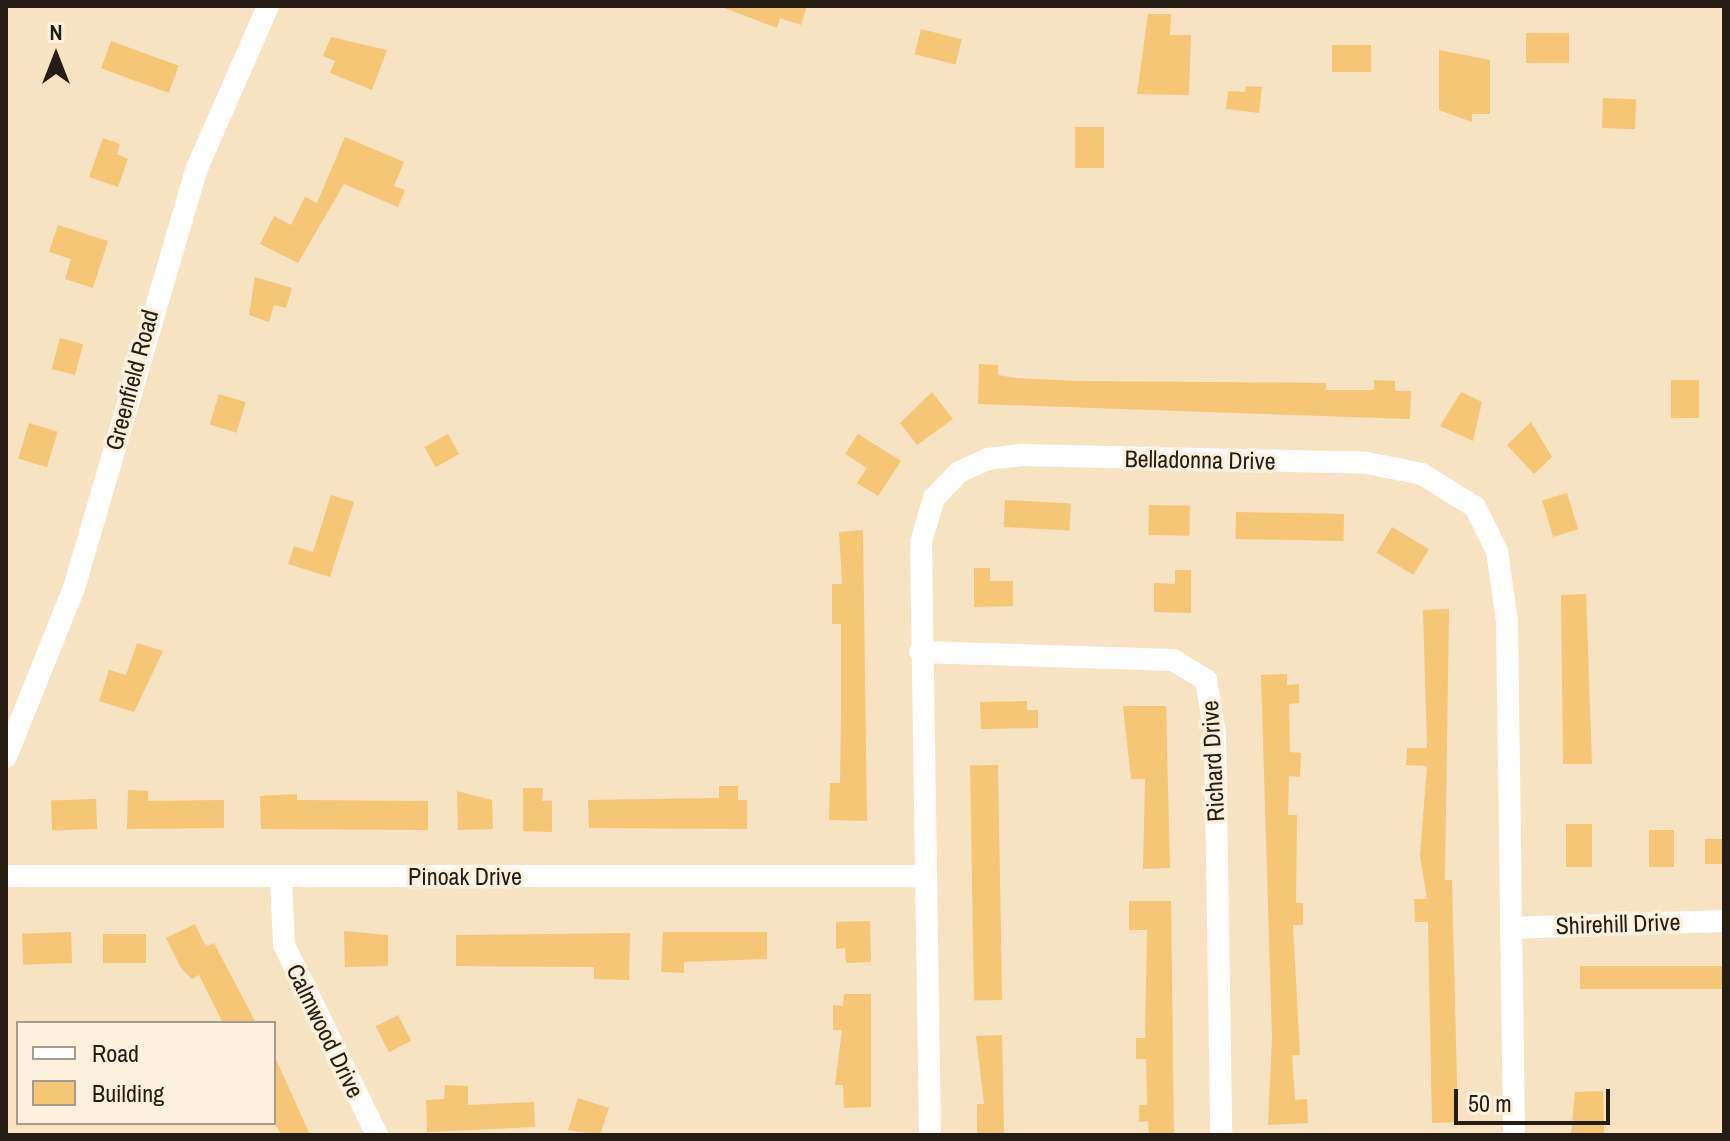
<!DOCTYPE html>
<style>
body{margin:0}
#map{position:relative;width:1730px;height:1141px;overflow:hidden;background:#f7e2c2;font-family:"Archivo Narrow",sans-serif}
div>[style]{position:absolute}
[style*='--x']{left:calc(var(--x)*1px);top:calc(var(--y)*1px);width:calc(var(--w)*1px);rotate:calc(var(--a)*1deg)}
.building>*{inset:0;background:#f5c675;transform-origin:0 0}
.minor>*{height:22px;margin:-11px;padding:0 11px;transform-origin:11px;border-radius:11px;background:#fff}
span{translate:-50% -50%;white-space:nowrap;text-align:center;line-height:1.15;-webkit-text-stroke:7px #fdf0dd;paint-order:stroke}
.street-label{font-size:24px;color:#251d11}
.frame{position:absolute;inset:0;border:8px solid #251d11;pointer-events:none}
.legend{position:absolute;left:16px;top:1021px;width:260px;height:104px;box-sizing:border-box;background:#fdf0dd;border:2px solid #a79c8b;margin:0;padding:10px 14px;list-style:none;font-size:24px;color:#251d11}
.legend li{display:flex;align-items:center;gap:16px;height:40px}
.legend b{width:40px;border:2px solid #a79c8b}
.north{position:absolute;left:16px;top:16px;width:80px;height:80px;-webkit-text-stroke:6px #fdf0dd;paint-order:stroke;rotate:0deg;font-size:22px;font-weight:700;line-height:32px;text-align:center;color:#251d11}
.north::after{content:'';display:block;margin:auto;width:28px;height:36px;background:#251d11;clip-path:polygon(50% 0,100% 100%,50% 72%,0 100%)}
.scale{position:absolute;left:1454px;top:1089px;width:156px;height:36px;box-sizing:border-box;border:4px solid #251d11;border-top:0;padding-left:10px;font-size:24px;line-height:28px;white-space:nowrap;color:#251d11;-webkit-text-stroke:6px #fdf0dd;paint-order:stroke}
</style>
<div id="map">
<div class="building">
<i style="clip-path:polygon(719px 6px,807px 6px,801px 25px,780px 18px,777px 28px)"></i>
<i style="clip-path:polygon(1148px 14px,1171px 14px,1170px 35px,1191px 35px,1189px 95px,1137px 94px)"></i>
<i style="left:921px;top:29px;width:42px;height:26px;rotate:14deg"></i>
<i style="left:1526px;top:33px;width:43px;height:30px"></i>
<i style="clip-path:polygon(331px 37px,387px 50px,372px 90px,330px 73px,335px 61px,323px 56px)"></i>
<i style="left:111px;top:41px;width:72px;height:29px;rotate:20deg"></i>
<i style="left:1371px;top:45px;width:27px;height:39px;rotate:90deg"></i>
<i style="clip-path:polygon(1439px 50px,1490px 60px,1490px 114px,1472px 114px,1472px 122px,1439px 110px)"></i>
<i style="clip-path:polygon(1246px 86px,1262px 87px,1259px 113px,1226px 109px,1228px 91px,1245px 92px)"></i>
<i style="left:1603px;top:98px;width:33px;height:30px;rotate:2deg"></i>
<i style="left:1075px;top:127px;width:29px;height:41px"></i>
<i style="clip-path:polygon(345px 137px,404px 162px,394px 186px,405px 190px,398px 207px,344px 184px,298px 263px,260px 244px,274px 216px,291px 225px,305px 197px,317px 203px)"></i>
<i style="clip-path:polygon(103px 138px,120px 144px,117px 154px,128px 159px,118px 187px,89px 177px)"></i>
<i style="clip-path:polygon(58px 225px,108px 241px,93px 288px,65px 279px,71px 259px,49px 252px)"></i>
<i style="clip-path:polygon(255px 277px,292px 288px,286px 308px,274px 305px,269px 322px,249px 315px)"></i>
<i style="left:60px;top:338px;width:24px;height:32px;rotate:15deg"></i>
<i style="clip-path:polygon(979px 364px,998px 365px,998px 375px,1016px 378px,1078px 381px,1326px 383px,1326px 390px,1374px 390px,1374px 380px,1395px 381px,1395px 391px,1411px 391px,1410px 419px,978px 404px)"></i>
<i style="left:1671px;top:380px;width:28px;height:38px"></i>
<i style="clip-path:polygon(932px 392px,953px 419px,917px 445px,900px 423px)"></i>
<i style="clip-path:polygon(1461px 392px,1482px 402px,1473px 441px,1440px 426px)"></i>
<i style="left:219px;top:394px;width:28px;height:32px;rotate:17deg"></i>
<i style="clip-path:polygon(1531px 422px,1552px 457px,1534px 474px,1507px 445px)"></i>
<i style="left:29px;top:423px;width:30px;height:37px;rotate:17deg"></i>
<i style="left:448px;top:434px;width:23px;height:27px;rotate:61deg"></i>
<i style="clip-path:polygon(858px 434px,901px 461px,878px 496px,857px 483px,867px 468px,845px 454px)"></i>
<i style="left:1567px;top:493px;width:38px;height:26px;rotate:73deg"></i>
<i style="clip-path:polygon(331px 495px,354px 502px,330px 577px,288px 564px,294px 546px,313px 552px)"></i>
<i style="left:1005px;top:500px;width:66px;height:27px;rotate:3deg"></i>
<i style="left:1149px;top:505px;width:41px;height:30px;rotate:1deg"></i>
<i style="left:1236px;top:512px;width:108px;height:27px;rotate:1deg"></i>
<i style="left:1392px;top:527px;width:43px;height:30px;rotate:31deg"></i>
<i style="clip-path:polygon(863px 530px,867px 821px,829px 820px,830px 783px,840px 783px,841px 714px,841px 624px,832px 624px,832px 584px,842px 584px,839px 532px)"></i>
<i style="clip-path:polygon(974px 568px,990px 568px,990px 581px,1013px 581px,1013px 606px,974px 607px)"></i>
<i style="clip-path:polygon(1175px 570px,1191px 570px,1191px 613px,1154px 612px,1154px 583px,1175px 584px)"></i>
<i style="clip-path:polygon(1586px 594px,1592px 764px,1563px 764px,1561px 595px)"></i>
<i style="clip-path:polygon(1449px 609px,1445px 880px,1452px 880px,1458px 1122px,1432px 1123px,1428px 922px,1415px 922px,1414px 899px,1427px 899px,1420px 856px,1427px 766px,1406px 765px,1407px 748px,1427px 748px,1423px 610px)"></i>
<i style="clip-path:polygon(137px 643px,163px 651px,134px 712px,99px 701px,109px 670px,126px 675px)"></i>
<i style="clip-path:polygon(1287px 674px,1287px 685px,1299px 684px,1299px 703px,1289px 704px,1290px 752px,1301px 753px,1300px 777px,1289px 776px,1288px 815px,1297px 815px,1296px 903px,1303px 903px,1303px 925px,1293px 925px,1300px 1055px,1292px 1055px,1295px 1100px,1307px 1099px,1308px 1123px,1268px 1125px,1272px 1038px,1261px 675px)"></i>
<i style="clip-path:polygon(1027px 701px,1027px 710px,1038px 710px,1038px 728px,981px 729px,980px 702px)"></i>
<i style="clip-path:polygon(1123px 706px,1166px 706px,1170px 868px,1143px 869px,1145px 779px,1131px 779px)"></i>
<i style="left:998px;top:765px;width:235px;height:28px;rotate:89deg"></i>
<i style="clip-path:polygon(719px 786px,738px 786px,738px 800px,747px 800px,747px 829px,589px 828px,588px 800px,719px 798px)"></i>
<i style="clip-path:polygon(523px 788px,543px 788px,542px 801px,552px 801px,552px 832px,523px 831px)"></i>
<i style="clip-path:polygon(128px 790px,148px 791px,148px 801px,224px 800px,224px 828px,127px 829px)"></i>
<i style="clip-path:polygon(457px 791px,492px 800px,493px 829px,458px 830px)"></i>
<i style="clip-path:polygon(297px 794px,297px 800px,428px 801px,428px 830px,261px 829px,260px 796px)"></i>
<i style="left:96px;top:799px;width:30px;height:45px;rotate:88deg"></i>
<i style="left:1566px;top:824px;width:26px;height:43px"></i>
<i style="left:1649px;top:830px;width:25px;height:37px"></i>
<i style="left:1705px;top:839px;width:19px;height:25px"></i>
<i style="clip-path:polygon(1129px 901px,1171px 901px,1174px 1135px,1149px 1135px,1148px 1121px,1139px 1122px,1139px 1105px,1147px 1105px,1146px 1059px,1136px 1059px,1136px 1038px,1145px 1038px,1147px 930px,1129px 930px)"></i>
<i style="clip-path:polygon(870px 921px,871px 962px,846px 963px,845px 948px,836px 949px,836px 922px)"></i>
<i style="clip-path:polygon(195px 924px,206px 947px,214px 943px,256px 1023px,223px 1023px,199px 975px,192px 979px,181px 968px,166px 938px)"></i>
<i style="clip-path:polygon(344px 931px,388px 935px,388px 966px,345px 967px)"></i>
<i style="left:71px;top:932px;width:31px;height:49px;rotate:88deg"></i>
<i style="clip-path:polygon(663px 932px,767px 932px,767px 959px,684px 962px,684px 973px,661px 972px)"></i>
<i style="clip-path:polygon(630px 933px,629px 980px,594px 979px,594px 967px,456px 966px,456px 935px)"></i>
<i style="left:146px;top:934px;width:29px;height:43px;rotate:90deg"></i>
<i style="left:1724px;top:966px;width:23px;height:144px;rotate:90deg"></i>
<i style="clip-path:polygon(844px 994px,871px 994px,871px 1107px,844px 1108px,843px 1085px,835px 1085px,842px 1030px,833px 1030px,833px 1005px,843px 1006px)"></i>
<i style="left:398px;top:1015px;width:29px;height:25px;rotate:63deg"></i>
<i style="clip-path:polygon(1002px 1035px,1004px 1133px,977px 1133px,977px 1104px,984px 1104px,976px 1036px)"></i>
<i style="clip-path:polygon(274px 1055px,293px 1097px,310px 1135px,281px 1135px,274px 1121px)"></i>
<i style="clip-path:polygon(445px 1085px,468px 1086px,468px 1105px,534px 1102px,535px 1127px,427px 1132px,426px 1100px,444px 1099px)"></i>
<i style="clip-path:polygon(1603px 1091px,1604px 1135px,1571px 1135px,1575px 1092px)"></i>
<i style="clip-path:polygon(578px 1098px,609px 1108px,600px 1135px,568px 1130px)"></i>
</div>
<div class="minor">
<i style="--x:920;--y:652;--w:253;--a:1.8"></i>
<i style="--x:1173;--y:660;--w:39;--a:31"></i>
<i style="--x:1206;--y:680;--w:55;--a:80.5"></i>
<i style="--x:1215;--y:734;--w:401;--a:89.1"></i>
<i style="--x:6;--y:757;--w:182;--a:-68.1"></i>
<i style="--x:74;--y:588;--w:438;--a:-73.7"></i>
<i style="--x:197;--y:168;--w:177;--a:-66.3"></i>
<i style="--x:6;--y:876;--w:917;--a:0"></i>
<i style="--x:281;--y:877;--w:68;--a:87.5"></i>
<i style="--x:284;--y:945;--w:212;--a:63.9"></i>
<i style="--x:1511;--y:928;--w:213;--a:-1.9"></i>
<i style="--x:930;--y:1135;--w:593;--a:-90.87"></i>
<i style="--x:921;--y:542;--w:46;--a:-73.5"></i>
<i style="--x:934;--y:498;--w:36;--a:-46"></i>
<i style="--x:959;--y:472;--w:32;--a:-24"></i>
<i style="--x:988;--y:459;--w:35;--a:-7"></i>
<i style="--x:1023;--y:455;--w:344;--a:1.3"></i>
<i style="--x:1367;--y:463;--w:56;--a:11.3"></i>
<i style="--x:1422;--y:474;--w:62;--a:31.9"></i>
<i style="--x:1475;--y:507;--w:49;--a:63.4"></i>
<i style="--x:1497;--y:551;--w:71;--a:81.9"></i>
<i style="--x:1507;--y:621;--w:514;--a:89.22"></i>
</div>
<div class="street-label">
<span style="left:132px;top:380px;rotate:-75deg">Greenfield Road</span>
<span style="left:1200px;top:460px;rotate:1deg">Belladonna Drive</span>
<span style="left:1213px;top:761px;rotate:-93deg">Richard Drive</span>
<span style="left:465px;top:877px">Pinoak Drive</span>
<span style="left:1618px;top:924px;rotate:-2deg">Shirehill Drive</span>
<span style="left:325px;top:1031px;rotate:64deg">Calmwood Drive</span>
</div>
<div class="frame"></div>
<ul class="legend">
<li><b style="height:10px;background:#fff"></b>Road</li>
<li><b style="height:22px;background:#f5c675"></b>Building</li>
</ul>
<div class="north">N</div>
<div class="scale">50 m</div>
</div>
